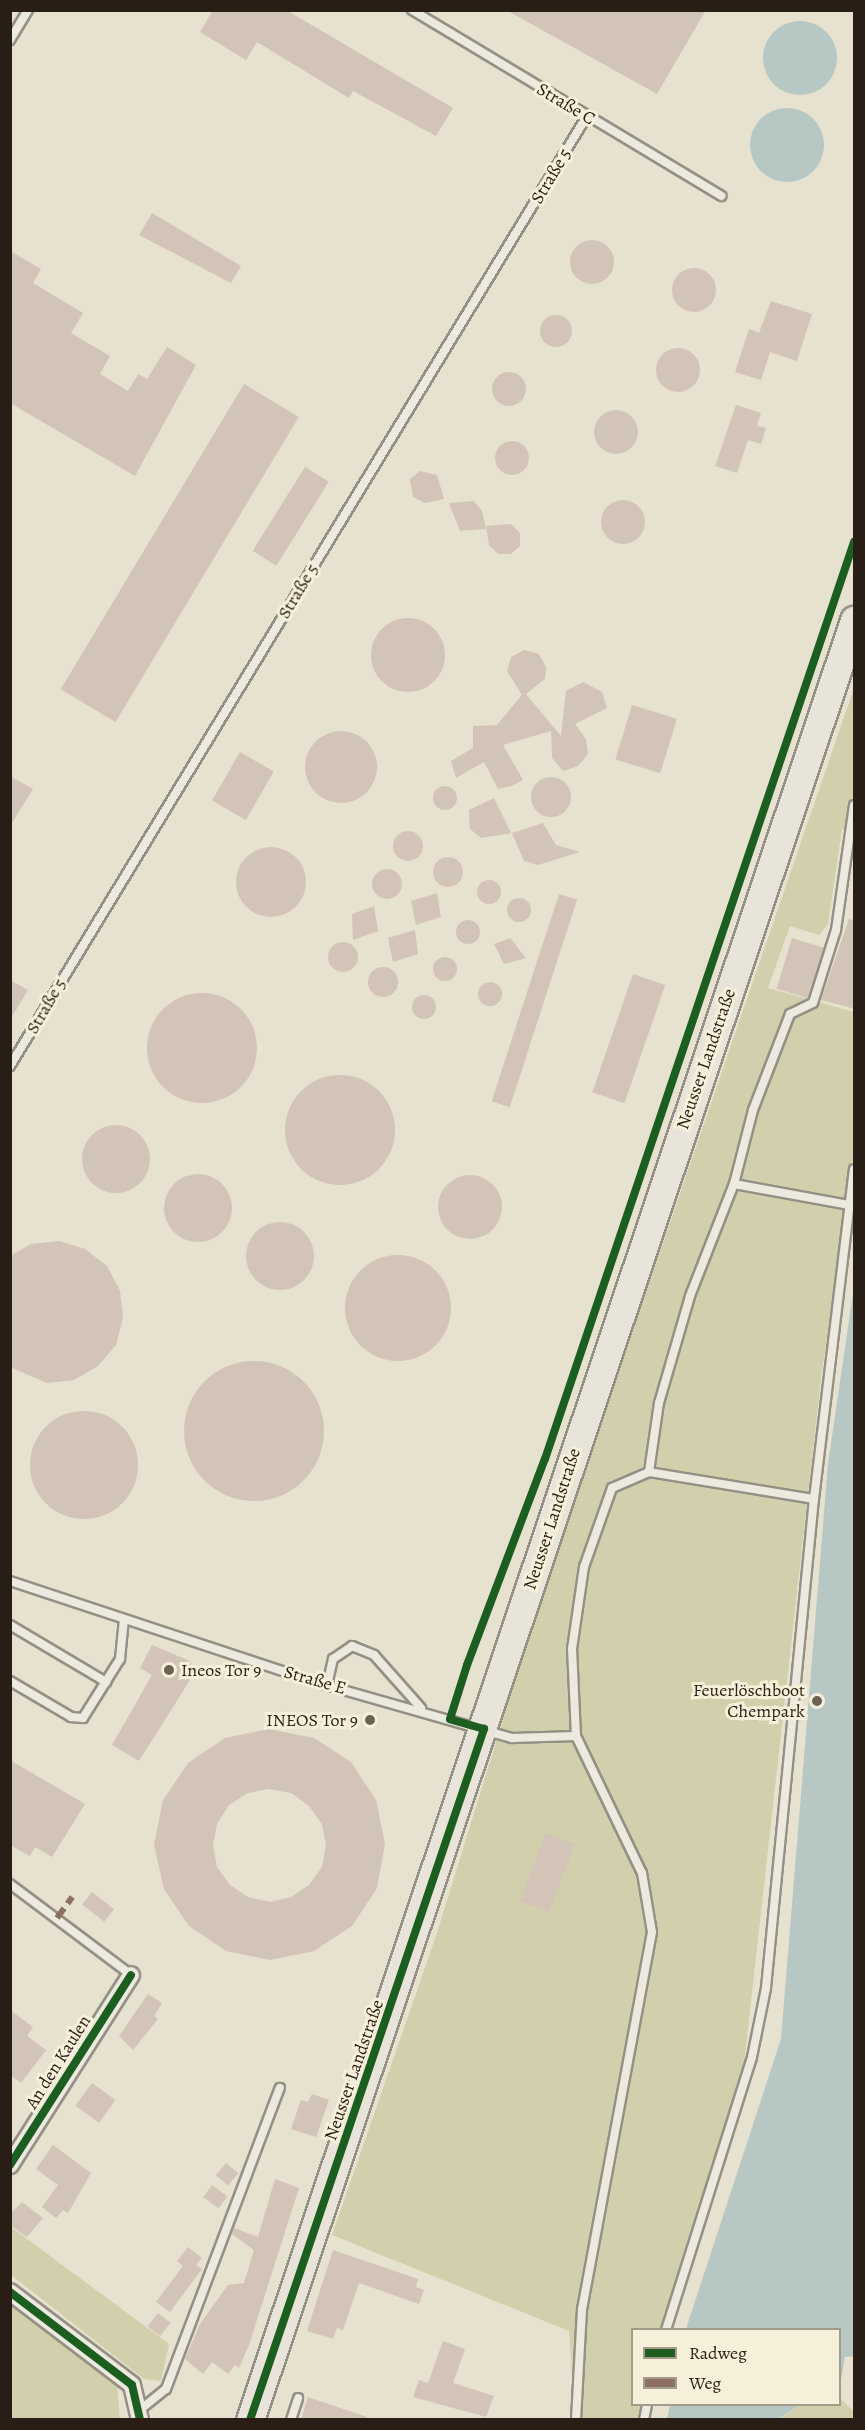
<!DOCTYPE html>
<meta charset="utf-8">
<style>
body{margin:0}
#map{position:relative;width:865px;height:2430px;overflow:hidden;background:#e7e1cf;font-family:Alegreya,serif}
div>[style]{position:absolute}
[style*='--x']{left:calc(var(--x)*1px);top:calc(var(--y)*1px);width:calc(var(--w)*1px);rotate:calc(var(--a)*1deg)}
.green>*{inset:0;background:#d2d0ac}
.water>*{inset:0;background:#b6c7c4}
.round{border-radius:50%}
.building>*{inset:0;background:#d2c4b7;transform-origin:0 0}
.roads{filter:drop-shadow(2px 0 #959085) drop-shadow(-2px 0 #959085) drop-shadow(0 2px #959085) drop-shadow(0 -2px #959085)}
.service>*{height:8px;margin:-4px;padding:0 4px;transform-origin:4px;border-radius:4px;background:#ece9df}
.minor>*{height:16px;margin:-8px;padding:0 8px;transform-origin:8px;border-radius:8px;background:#ece9df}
.primary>*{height:27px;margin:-13.5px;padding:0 13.5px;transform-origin:13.5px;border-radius:13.5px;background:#e9e4da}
.quiet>*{height:6px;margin-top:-3px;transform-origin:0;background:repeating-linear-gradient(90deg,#8d6e63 0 12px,transparent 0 18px)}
.cycleway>*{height:8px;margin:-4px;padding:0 4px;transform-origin:4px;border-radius:4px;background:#1b5e20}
.dots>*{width:16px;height:16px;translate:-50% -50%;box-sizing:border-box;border:3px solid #f6efd9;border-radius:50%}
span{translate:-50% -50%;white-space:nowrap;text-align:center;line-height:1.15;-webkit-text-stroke:6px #f6efd9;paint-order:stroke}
.street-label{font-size:18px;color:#281e15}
.poi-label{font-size:18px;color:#281e15}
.left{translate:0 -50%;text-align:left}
.right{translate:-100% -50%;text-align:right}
.frame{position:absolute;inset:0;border:12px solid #281e15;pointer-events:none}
.legend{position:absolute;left:631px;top:2328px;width:210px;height:78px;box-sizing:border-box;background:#f6efd9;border:2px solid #a49b8b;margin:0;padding:8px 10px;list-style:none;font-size:18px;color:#281e15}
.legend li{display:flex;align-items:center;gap:12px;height:30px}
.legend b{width:30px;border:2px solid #a49b8b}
</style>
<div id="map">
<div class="green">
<i style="clip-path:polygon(854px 688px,854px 831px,842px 829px,828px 924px,819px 935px,790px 926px,768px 988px,854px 1012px,854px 1149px,821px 1378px,741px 2091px,673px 2329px,632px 2330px,632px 2404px,653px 2405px,649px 2419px,575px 2419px,569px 2331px,332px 2235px,437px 1933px,538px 1606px)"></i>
<i style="clip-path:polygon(11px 2227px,169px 2344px,161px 2381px,144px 2379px,11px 2275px)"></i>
<i style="clip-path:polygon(10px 2301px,117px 2385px,120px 2419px,11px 2419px)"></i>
<i style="clip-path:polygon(840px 2398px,854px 2412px,854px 2419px,778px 2420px,800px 2405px,840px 2404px)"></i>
</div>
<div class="water">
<i class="round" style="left:763px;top:21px;width:74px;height:74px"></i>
<i class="round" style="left:750px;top:108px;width:74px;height:74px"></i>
<i style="clip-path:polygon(854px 1286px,854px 2356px,845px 2357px,840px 2385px,840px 2330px,686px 2329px,781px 2039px,828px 1464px)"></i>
<i style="clip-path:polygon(670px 2405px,670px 2404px,800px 2405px,778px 2419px,667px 2419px)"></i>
</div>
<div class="building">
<i style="clip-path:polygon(213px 10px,286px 10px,453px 108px,436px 136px,353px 91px,349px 98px,257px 42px,246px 60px,200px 32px)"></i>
<i style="clip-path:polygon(506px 10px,706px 10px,657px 94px)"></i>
<i style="clip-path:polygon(152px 213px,241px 266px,231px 283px,139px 235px)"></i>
<i class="round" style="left:570px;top:240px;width:44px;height:44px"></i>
<i style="clip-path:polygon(10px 251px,41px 269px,33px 283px,83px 313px,71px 333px,110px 356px,100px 374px,128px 391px,138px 374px,147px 379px,167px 347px,196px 365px,135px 476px,10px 403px)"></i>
<i class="round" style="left:672px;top:268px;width:44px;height:44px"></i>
<i style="clip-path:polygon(771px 301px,812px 314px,797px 361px,770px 352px,761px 380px,735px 372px,749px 329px,759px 333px)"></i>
<i class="round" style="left:540px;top:315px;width:32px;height:32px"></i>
<i class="round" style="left:656px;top:348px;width:44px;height:44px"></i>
<i class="round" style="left:492px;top:372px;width:34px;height:34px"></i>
<i style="left:244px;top:384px;width:64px;height:356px;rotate:31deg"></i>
<i style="clip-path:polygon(736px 405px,761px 413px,757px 426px,766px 428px,761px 444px,748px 440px,737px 473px,715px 466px)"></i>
<i class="round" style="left:594px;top:410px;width:44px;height:44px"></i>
<i class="round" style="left:495px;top:441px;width:34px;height:34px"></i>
<i style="left:305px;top:467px;width:28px;height:99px;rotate:32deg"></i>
<i style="clip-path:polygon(420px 471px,437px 475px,444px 499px,425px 503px,413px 497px,410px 479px)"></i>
<i class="round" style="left:601px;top:500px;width:44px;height:44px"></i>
<i style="clip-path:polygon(474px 501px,482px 511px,486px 529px,460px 531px,449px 503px)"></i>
<i style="clip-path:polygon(511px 524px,520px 533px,520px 546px,511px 554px,498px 554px,489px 545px,486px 526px)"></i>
<i class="round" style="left:371px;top:618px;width:74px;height:74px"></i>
<i style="clip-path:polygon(524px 650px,539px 654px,546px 667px,545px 679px,526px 694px,561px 736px,566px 691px,583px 682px,602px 692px,607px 708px,575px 724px,586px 739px,588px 754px,578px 766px,563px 771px,552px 758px,551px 731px,503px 745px,523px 780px,511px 786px,498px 789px,484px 762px,456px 778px,451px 761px,473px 748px,473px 726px,497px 725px,522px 695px,507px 671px,511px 657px)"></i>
<i style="left:632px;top:705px;width:47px;height:57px;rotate:17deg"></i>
<i class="round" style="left:305px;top:731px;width:72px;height:72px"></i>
<i style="left:240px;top:752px;width:39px;height:56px;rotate:30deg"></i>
<i style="clip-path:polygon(10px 776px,33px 789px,10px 826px)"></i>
<i class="round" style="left:531px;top:777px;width:40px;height:40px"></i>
<i class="round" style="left:433px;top:786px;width:24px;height:24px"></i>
<i style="clip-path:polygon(494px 798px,511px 833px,481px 838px,470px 829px,469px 810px)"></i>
<i style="clip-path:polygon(543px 823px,556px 845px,580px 852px,538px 865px,524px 861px,512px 833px)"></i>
<i class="round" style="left:393px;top:831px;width:30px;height:30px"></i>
<i class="round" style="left:236px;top:847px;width:70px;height:70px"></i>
<i class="round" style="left:433px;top:857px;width:30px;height:30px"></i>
<i class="round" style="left:372px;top:869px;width:30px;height:30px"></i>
<i class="round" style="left:477px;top:880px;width:24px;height:24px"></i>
<i style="clip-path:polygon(437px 893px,441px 917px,416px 925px,411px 901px)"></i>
<i style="left:559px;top:894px;width:19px;height:218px;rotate:18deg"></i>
<i class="round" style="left:507px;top:898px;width:24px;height:24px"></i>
<i style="clip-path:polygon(374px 906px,378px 931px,353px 940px,352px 914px)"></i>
<i style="clip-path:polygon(849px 919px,855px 920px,855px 1009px,821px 1000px)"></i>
<i class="round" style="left:456px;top:920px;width:24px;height:24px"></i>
<i style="clip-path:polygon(415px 930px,418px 954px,393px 962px,388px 938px)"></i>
<i style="clip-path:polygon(510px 938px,526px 958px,504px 964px,494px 944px)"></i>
<i style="left:792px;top:938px;width:34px;height:53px;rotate:17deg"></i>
<i class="round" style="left:328px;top:942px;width:30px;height:30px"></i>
<i class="round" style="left:433px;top:957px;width:24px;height:24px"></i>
<i class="round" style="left:368px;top:967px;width:30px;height:30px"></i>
<i style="left:633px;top:974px;width:34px;height:125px;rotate:19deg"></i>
<i style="clip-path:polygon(10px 980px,28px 990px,10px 1020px)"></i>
<i class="round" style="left:478px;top:982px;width:24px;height:24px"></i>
<i class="round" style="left:147px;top:993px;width:110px;height:110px"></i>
<i class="round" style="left:412px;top:995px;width:24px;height:24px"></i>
<i class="round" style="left:285px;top:1075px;width:110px;height:110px"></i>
<i class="round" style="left:82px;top:1125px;width:68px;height:68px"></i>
<i class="round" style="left:164px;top:1174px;width:68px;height:68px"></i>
<i class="round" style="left:438px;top:1175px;width:64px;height:64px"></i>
<i class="round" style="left:246px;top:1222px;width:68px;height:68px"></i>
<i style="clip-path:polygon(59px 1241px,85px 1249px,107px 1266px,120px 1291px,123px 1318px,116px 1345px,98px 1366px,74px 1380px,47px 1383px,10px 1367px,10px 1256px,31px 1244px)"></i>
<i class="round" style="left:345px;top:1255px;width:106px;height:106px"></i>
<i class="round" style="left:184px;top:1361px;width:140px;height:140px"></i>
<i class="round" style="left:30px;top:1411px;width:108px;height:108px"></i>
<i style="clip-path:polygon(152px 1645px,190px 1661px,195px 1672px,139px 1761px,112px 1745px,152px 1675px,140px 1668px)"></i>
<i style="clip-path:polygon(evenodd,269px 1729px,314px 1738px,351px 1762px,376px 1800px,385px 1844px,377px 1888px,352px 1926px,314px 1951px,270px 1960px,226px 1951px,189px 1926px,164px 1889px,154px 1845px,163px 1800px,188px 1763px,225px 1738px,269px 1729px,269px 1789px,291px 1793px,309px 1806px,322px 1824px,326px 1845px,322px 1867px,309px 1885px,291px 1897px,270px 1902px,248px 1897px,230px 1885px,217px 1867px,213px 1845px,217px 1824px,229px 1805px,248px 1793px,269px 1789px)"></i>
<i style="clip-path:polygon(10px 1760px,85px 1804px,52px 1857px,35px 1847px,30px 1856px,10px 1845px)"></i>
<i style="left:546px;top:1833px;width:31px;height:73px;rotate:21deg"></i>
<i style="left:92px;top:1892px;width:28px;height:16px;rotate:38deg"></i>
<i style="clip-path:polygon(148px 1994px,162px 2003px,154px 2016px,158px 2019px,133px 2050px,119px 2036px)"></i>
<i style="clip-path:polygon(10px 2010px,33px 2027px,27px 2036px,46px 2050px,21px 2083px,10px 2075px)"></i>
<i style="left:92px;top:2083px;width:29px;height:28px;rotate:36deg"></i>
<i style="clip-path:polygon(312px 2094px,329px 2100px,316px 2137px,291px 2129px,301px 2100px,308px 2102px)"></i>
<i style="clip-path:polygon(53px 2145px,91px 2173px,68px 2213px,63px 2210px,56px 2218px,42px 2207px,58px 2185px,36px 2169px)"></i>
<i style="left:226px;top:2163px;width:16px;height:16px;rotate:40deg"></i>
<i style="clip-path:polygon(275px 2179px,299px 2188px,249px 2345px,239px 2368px,235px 2365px,228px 2374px,212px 2362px,203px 2374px,185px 2359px,200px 2324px,228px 2285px,244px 2283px,254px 2250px,232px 2234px,234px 2228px,258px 2237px)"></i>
<i style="left:212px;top:2185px;width:19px;height:15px;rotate:36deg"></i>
<i style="clip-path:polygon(22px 2202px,43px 2218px,27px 2237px,10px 2225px,10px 2214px)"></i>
<i style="clip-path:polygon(188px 2247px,202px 2258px,196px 2265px,202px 2269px,170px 2312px,156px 2302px,183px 2266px,177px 2261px)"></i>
<i style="clip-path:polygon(333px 2250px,418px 2279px,416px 2287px,424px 2290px,419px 2304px,359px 2283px,343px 2330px,337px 2328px,333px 2339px,307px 2331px)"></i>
<i style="left:158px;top:2313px;width:16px;height:17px;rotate:38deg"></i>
<i style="clip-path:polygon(443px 2341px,465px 2349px,453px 2383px,494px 2396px,486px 2417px,413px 2397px,419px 2380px,428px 2383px)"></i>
<i style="clip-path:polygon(308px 2397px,367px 2417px,366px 2420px,301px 2420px)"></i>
</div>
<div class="roads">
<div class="service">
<i style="--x:412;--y:10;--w:361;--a:31"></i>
<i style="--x:10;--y:40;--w:35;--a:-59"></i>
<i style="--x:10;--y:1066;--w:1111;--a:-58.73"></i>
<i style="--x:734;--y:1184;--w:118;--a:10.3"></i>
<i style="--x:649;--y:1472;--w:70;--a:-81.8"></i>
<i style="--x:659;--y:1403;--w:111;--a:-73.8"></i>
<i style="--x:690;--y:1296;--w:120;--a:-68.6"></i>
<i style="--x:734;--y:1184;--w:76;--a:-75.6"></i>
<i style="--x:753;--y:1110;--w:103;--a:-68.9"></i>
<i style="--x:790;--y:1014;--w:25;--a:-26"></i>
<i style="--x:813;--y:1003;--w:77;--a:-72.5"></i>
<i style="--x:836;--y:930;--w:126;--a:-81.8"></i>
<i style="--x:10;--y:1581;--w:321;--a:18.3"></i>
<i style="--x:315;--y:1682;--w:205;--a:15.9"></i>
<i style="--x:512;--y:1738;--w:64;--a:-1.8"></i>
<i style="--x:576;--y:1736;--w:152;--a:64.3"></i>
<i style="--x:642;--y:1873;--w:60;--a:80.4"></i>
<i style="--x:652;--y:1932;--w:383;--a:100.5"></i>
<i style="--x:582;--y:2309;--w:111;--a:93.1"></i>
<i style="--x:10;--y:1625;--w:112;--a:30.7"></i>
<i style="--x:10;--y:1681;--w:71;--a:30.5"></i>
<i style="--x:71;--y:1717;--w:12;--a:5"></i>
<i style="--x:83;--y:1718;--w:70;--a:-57.9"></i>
<i style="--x:120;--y:1659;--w:40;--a:-84.3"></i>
<i style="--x:327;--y:1685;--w:27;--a:-77"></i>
<i style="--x:333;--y:1659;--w:23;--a:-34"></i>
<i style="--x:352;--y:1646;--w:24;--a:22"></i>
<i style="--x:374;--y:1655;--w:71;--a:48.4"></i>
<i style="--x:576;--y:1736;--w:87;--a:-92.6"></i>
<i style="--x:572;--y:1649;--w:83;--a:-81.7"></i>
<i style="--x:584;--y:1567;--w:84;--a:-70.5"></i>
<i style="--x:612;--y:1488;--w:40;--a:-23.4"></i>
<i style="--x:649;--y:1472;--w:167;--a:9.3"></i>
<i style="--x:10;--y:1884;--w:151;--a:36.9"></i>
<i style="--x:666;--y:2330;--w:286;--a:-72.5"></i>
<i style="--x:752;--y:2057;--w:70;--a:-78.5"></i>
<i style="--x:766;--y:1988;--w:491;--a:-84.4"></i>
<i style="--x:814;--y:1499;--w:332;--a:-83.1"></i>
<i style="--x:141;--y:2409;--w:32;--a:-39"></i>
<i style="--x:166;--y:2389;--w:322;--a:-69.3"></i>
<i style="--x:291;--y:2420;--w:23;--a:-72"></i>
<i style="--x:644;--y:2420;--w:16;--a:-79"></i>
</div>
<div class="minor">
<i style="--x:10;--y:2165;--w:225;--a:-57.5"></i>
<i style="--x:10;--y:2292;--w:153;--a:37.3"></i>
<i style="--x:132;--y:2385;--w:36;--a:77"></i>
</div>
<div class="primary">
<i style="--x:250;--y:2420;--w:1899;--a:-71.45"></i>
</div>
</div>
<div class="quiet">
<i style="--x:57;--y:1918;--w:26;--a:-54"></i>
</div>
<div class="cycleway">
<i style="--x:10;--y:2165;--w:225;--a:-57.5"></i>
<i style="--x:10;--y:2292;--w:153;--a:37.3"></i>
<i style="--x:132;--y:2385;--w:36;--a:77"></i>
<i style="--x:250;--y:2420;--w:730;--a:-71.29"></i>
<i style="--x:484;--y:1729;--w:35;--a:-164"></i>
<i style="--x:450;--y:1719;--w:57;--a:-72.5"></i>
<i style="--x:467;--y:1665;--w:220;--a:-69.3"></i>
<i style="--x:545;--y:1459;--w:968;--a:-71.38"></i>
</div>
<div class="dots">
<i style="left:169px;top:1670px;background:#6b6256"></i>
<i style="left:817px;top:1701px;background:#6b6256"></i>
<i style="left:370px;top:1720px;background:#6b6256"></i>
</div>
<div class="street-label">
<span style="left:566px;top:104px;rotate:31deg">Straße C</span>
<span style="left:551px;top:176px;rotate:-59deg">Straße 5</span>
<span style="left:298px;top:591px;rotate:-59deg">Straße 5</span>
<span style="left:46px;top:1006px;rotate:-60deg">Straße 5</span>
<span style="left:706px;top:1059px;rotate:-71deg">Neusser Landstraße</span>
<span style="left:552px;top:1519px;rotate:-72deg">Neusser Landstraße</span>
<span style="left:315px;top:1680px;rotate:16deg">Straße E</span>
<span style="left:58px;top:2062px;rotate:-58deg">An den Kaulen</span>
<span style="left:354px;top:2070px;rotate:-71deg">Neusser Landstraße</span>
</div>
<div class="poi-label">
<span class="left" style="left:181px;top:1670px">Ineos Tor 9</span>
<span class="right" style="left:805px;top:1701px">Feuerlöschboot<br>Chempark</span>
<span class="right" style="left:358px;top:1720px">INEOS Tor 9</span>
</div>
<div class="frame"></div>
<ul class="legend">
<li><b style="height:8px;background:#1b5e20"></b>Radweg</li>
<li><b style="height:8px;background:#8d6e63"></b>Weg</li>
</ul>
</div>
